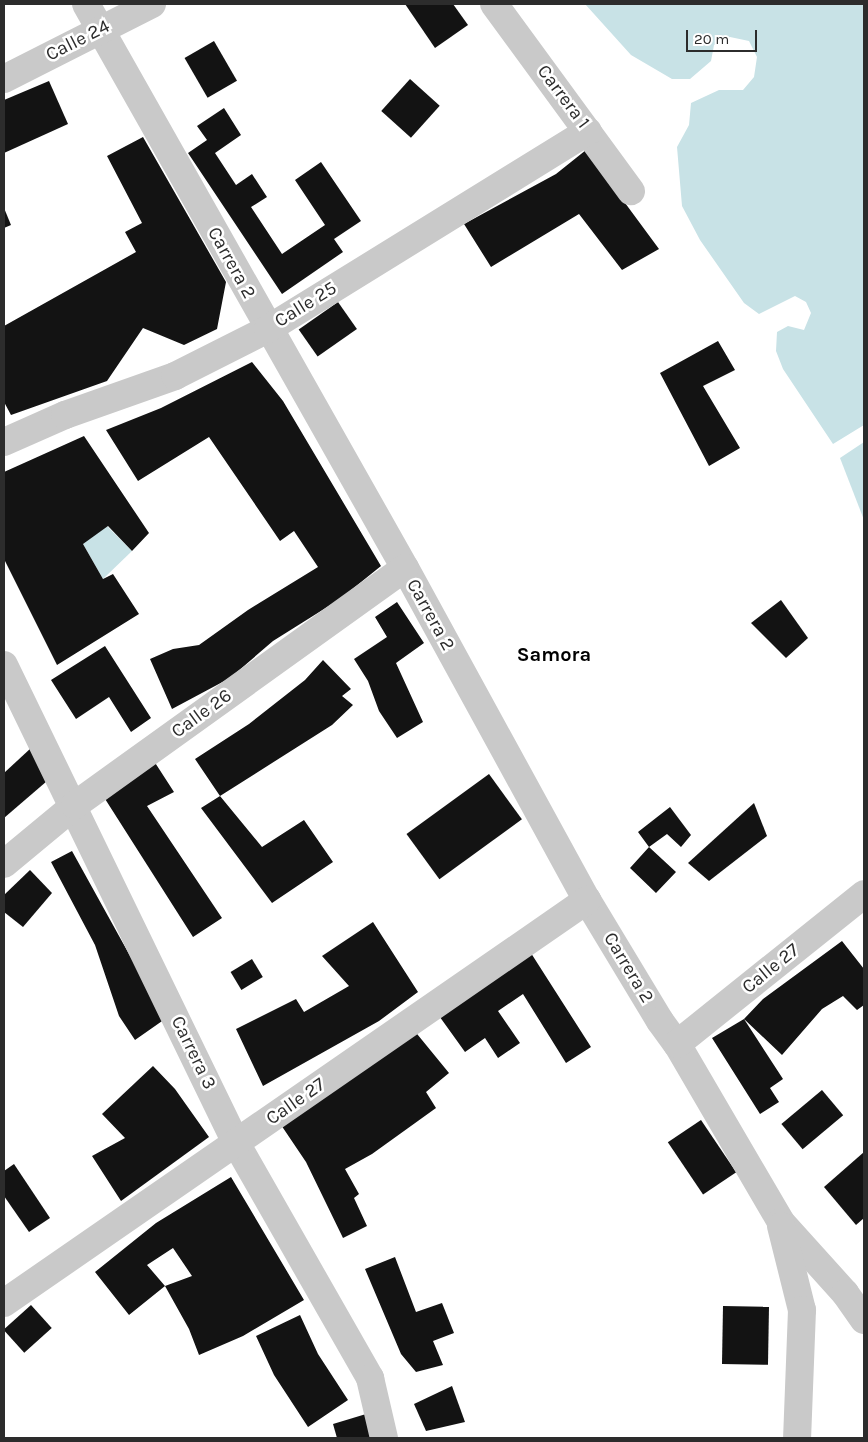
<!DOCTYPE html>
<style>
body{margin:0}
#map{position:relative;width:868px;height:1442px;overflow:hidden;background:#fff;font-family:Karla,sans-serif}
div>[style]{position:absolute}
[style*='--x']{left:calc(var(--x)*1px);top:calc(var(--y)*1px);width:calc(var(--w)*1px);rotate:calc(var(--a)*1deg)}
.water>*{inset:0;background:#c8e2e6}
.building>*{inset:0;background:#131313;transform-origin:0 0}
.minor>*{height:28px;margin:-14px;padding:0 14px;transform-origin:14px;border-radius:14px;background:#c9c9c9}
span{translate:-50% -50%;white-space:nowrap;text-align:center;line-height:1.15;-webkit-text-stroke:5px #fff;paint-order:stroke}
.street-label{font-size:19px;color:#2c2c2c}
.neighbourhood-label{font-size:20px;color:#000;font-weight:700}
.frame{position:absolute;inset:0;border:5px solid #2c2c2c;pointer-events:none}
.scale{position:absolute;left:686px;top:30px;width:71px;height:22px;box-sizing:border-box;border:2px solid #2c2c2c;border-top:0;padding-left:6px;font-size:15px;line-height:18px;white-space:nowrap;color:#2c2c2c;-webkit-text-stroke:4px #fff;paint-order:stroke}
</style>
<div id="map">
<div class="water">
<i style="clip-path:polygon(585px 4px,864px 4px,864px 425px,833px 444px,783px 369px,776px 351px,777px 332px,788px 326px,804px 330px,811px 313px,806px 302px,795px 296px,759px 314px,744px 303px,700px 240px,682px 206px,677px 147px,689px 125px,691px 103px,719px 90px,743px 90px,754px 77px,757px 57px,749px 41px,730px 37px,714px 45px,711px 61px,690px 79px,672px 79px,631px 55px)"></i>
<i style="clip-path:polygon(864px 442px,864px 520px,840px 458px)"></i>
<i style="clip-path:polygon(106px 525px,132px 551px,103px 579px,83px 544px)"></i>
</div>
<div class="building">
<i style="clip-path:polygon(405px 4px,453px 4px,468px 25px,435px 48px)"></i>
<i style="left:214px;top:41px;width:46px;height:34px;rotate:60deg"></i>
<i style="left:410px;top:79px;width:40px;height:43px;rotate:42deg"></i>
<i style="clip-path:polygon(49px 81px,68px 124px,4px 153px,4px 100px)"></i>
<i style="clip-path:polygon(224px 108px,241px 135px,215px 153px,236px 185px,252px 174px,267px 197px,251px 207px,282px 254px,325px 225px,295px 180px,321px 162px,361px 221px,334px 239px,343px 252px,282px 294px,188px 153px,207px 140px,197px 126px)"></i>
<i style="clip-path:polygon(143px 137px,226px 282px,217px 329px,184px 345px,143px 328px,107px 381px,11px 415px,4px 402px,4px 326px,136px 252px,125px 232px,142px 223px,107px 156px)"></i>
<i style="clip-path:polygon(586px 150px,659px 249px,622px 270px,579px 214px,491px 267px,464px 224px,556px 174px)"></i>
<i style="clip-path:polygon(4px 208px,11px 225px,4px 228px)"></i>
<i style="left:338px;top:302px;width:33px;height:48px;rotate:55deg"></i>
<i style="clip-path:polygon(718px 341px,735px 370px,703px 386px,740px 448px,709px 466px,660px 373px)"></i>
<i style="clip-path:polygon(252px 362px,283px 401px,381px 566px,340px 599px,273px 641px,230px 678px,172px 709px,150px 659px,173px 649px,199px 645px,248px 610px,318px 567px,294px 531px,280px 541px,209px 437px,138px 481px,106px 430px,161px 408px)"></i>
<i style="clip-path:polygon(84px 436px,149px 533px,132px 551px,108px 526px,83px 544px,103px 579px,113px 574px,139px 614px,57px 665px,4px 559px,4px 472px)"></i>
<i style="clip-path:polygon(781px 600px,808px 638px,786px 658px,751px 623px)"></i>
<i style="clip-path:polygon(397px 602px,424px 643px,396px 663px,423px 722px,397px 738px,379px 711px,368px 681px,354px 659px,387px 637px,375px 617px)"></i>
<i style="clip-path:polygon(105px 646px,151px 718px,131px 732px,109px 697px,76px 719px,51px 680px)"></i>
<i style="clip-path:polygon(323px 660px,351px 689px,342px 696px,353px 705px,332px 725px,220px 796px,195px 759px,249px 724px,305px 680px)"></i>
<i style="clip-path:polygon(31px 748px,54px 775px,4px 818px,4px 773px)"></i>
<i style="clip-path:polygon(152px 758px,174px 792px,147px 806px,222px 918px,193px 937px,100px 791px)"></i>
<i style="left:489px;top:774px;width:56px;height:102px;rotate:54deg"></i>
<i style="clip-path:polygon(220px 796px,262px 847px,304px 820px,333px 862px,272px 903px,201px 808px)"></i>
<i style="clip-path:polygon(754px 803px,767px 836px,709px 881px,688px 863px)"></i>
<i style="clip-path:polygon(670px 807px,691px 835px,681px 847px,667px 834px,649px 847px,676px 872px,656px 893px,630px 868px,649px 847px,638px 832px)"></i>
<i style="clip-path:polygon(72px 851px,165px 1019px,135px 1040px,119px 1016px,95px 945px,51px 862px)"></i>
<i style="clip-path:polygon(30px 870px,52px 893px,23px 927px,4px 912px,4px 895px)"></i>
<i style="clip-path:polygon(373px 922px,418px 992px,379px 1021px,263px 1086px,236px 1029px,296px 999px,304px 1012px,349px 986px,322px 956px)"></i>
<i style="clip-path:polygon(842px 941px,864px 969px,864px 1005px,857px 1010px,843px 996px,822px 1009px,782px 1055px,744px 1019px,783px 1079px,770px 1088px,779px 1102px,760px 1114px,712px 1038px,744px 1019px,763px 999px)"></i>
<i style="clip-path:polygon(529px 950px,591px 1047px,566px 1063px,523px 994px,498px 1011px,520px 1043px,498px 1058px,485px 1038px,465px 1052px,437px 1013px)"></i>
<i style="left:252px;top:959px;width:21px;height:25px;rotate:59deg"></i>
<i style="clip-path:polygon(413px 1029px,449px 1073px,426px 1092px,436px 1108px,372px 1154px,345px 1169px,359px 1194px,354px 1198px,367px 1226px,343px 1238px,306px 1162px,277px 1119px)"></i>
<i style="clip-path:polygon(153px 1066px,175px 1089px,209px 1137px,121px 1201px,92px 1156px,125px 1138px,102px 1114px)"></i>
<i style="left:822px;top:1090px;width:33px;height:53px;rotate:50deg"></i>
<i style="left:701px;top:1120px;width:63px;height:40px;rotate:56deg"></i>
<i style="clip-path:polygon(864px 1152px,864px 1218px,856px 1225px,824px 1187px)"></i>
<i style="clip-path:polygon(14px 1164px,50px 1218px,29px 1232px,4px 1196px,4px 1171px)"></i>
<i style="clip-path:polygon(231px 1177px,304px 1300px,243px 1336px,199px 1355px,189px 1329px,165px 1286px,192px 1276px,173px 1248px,147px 1265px,165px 1286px,129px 1315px,95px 1272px,156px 1223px)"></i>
<i style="clip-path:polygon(395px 1257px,416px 1312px,442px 1303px,454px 1333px,433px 1341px,443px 1365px,416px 1372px,401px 1354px,365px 1269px)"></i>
<i style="left:31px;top:1305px;width:31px;height:37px;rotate:48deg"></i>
<i style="left:723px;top:1306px;width:46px;height:58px;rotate:1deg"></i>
<i style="clip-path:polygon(300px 1315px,318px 1354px,348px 1400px,308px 1427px,274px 1375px,256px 1336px)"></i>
<i style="clip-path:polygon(452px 1386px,465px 1422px,426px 1431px,414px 1404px)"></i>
<i style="clip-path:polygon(376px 1411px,383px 1438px,337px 1438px,333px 1424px)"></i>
</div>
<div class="minor">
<i style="--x:86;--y:4;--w:648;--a:60.51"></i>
<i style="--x:405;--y:568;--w:379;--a:61.3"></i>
<i style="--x:587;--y:900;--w:141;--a:58.9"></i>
<i style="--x:660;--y:1021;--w:29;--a:54"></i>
<i style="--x:677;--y:1044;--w:206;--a:59.7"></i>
<i style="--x:781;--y:1222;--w:96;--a:48"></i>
<i style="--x:845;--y:1293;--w:33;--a:55"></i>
<i style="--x:494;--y:4;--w:232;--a:53.8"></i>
<i style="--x:4;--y:79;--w:166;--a:-26.9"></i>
<i style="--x:4;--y:442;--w:67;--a:-23.9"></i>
<i style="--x:65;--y:415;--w:117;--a:-19.5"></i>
<i style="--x:175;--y:376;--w:104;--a:-26.8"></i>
<i style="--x:268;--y:329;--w:376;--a:-31.7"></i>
<i style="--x:4;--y:665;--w:531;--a:64.11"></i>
<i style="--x:236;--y:1143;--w:271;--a:60.3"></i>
<i style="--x:370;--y:1378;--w:62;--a:76.9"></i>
<i style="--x:4;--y:864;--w:92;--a:-39.7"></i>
<i style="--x:75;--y:805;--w:406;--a:-35.7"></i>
<i style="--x:677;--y:1044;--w:240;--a:-38.7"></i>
<i style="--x:781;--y:1226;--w:87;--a:76"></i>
<i style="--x:802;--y:1310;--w:128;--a:92.2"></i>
<i style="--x:4;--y:1303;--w:709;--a:-34.65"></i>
</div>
<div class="street-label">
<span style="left:78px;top:41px;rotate:-27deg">Calle 24</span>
<span style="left:563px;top:97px;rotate:53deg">Carrera 1</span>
<span style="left:231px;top:263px;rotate:61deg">Carrera 2</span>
<span style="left:306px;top:305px;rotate:-32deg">Calle 25</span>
<span style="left:430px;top:615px;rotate:61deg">Carrera 2</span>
<span style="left:202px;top:714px;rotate:-36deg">Calle 26</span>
<span style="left:628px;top:968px;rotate:59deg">Carrera 2</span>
<span style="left:771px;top:969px;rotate:-39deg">Calle 27</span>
<span style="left:193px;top:1053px;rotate:64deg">Carrera 3</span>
<span style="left:296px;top:1102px;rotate:-35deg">Calle 27</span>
</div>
<div class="neighbourhood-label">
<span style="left:554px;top:654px">Samora</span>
</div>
<div class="frame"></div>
<div class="scale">20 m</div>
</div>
